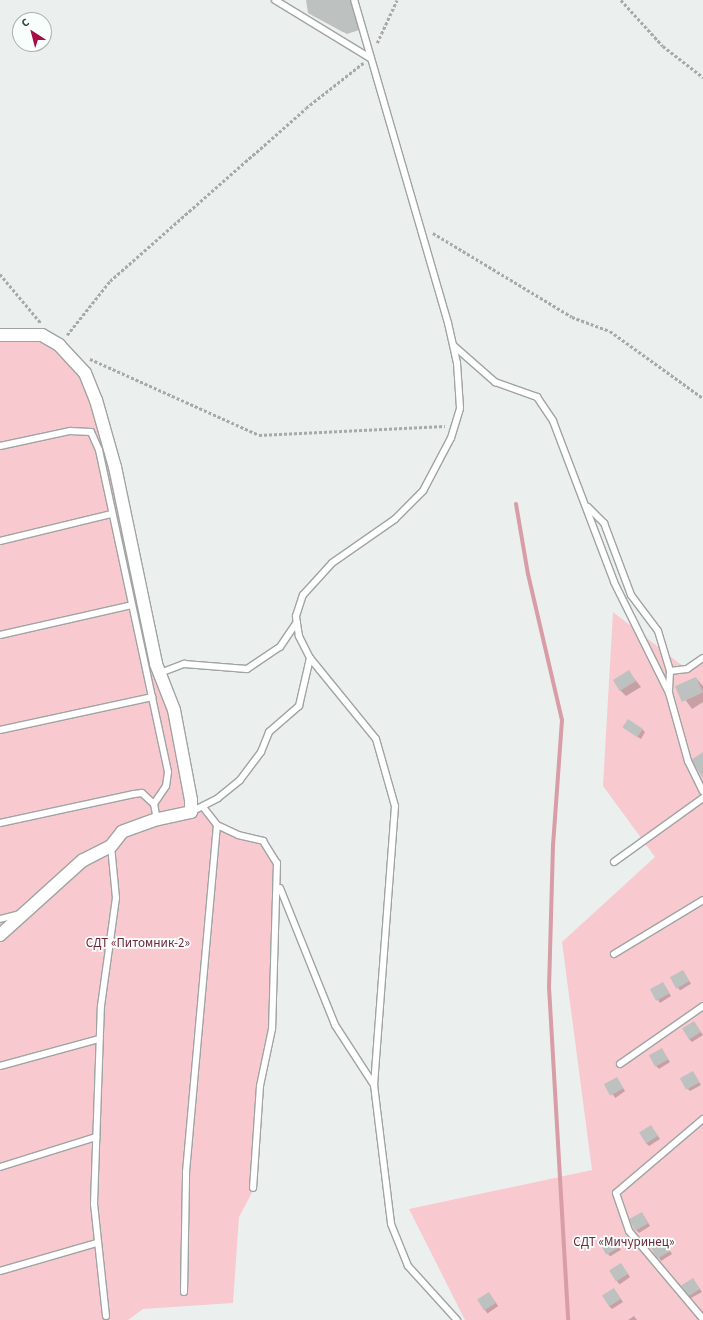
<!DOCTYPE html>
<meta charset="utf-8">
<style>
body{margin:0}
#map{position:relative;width:703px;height:1320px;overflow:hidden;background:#ebf0ef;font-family:"Source Sans 3",sans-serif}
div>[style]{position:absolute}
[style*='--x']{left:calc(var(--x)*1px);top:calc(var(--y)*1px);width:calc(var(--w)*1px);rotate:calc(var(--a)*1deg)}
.green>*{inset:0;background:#f8c9cf}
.shadow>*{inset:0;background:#0003;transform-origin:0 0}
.stream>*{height:4px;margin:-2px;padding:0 2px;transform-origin:2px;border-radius:2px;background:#d89da6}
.building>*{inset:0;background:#bdc2c1;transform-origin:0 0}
.path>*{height:2.5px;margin-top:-1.25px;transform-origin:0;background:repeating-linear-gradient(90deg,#a6aaa9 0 3px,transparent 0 5px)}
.roads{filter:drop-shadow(1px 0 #9fa4a3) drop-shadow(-1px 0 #9fa4a3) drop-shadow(0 1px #9fa4a3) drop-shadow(0 -1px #9fa4a3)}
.lane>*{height:6px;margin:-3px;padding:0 3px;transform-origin:3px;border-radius:3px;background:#fff}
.street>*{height:12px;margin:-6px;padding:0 6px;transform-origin:6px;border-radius:6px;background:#fff}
span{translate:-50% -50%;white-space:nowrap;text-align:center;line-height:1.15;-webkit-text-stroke:3.5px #f8fefc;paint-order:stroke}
.park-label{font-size:13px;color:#6e2838}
.north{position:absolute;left:12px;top:12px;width:40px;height:40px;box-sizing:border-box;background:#f8fefc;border:1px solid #acb1b0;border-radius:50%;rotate:324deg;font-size:11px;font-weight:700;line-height:16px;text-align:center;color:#3b3d3d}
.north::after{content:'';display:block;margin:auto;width:14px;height:18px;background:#a50d44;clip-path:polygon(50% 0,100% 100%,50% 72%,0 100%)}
</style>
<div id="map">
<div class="green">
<i style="clip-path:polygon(24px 337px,54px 344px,82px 374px,94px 402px,171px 711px,190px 815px,207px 809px,221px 823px,237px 831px,264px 838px,281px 863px,274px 972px,274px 1033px,262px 1083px,255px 1187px,239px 1217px,233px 1303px,143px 1309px,128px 1320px,0 1320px,0 340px)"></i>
<i style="clip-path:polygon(613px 612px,688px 670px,703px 661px,703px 1320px,465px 1320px,409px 1209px,592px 1170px,562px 942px,655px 857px,603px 786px)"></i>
</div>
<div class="shadow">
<i style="clip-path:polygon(311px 0,352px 0,359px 30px,347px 34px,312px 15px)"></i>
<i style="clip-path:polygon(629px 672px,641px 687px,626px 696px,620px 690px)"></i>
<i style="clip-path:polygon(696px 678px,703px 686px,703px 702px,692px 709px,677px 688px)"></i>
<i style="clip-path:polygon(624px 728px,642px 729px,645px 732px,641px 739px)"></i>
<i style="left:683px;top:971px;width:15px;height:13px;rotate:58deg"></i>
<i style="clip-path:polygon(665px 986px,671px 996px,660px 1003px,658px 1000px)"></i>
<i style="clip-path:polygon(694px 1022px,703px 1035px,692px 1042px,689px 1039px)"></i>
<i style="clip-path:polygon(661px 1049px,670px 1062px,659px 1069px,656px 1066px)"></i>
<i style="clip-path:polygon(693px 1072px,701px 1085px,690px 1091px,688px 1089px)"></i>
<i style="left:616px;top:1078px;width:16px;height:12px;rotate:55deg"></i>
<i style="clip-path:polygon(651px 1126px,660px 1139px,649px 1146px,646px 1143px)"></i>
<i style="clip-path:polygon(644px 1216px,650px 1226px,639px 1233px,636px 1230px)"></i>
<i style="left:613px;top:1237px;width:15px;height:13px;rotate:58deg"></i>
<i style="clip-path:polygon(664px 1241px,672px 1254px,661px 1261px,659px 1258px)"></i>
<i style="left:621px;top:1264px;width:16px;height:13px;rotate:55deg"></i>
<i style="clip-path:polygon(693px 1279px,702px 1292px,691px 1298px,688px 1295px)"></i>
<i style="clip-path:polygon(614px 1289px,623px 1302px,612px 1309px,609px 1306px)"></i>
<i style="left:489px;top:1293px;width:16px;height:13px;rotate:55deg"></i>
<i style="clip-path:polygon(634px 1316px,637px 1320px,628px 1320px)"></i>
</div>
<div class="stream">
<i style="--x:516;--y:504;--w:71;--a:80.3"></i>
<i style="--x:528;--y:574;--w:150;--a:76.9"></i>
<i style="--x:562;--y:720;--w:125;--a:94.1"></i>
<i style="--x:553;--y:845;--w:142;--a:91.6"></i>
<i style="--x:549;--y:987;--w:334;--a:86.7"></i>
</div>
<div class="building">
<i style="clip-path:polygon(306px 0,350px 0,357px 27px,343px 32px,308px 13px)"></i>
<i style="left:629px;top:670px;width:13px;height:19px;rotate:58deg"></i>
<i style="left:696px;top:677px;width:17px;height:23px;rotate:66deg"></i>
<i style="left:628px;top:719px;width:18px;height:10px;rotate:34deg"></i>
<i style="clip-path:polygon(703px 752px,703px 778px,691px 760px)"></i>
<i style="left:683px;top:970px;width:13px;height:15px;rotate:61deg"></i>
<i style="left:663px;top:982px;width:13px;height:15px;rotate:61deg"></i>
<i style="left:694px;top:1021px;width:13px;height:14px;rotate:58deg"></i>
<i style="left:662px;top:1048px;width:13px;height:15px;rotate:61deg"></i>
<i style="left:693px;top:1071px;width:13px;height:15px;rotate:61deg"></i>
<i style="left:617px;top:1077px;width:13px;height:15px;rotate:61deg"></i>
<i style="left:651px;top:1125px;width:13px;height:14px;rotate:58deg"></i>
<i style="left:642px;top:1212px;width:13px;height:15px;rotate:61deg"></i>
<i style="left:613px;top:1236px;width:13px;height:15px;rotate:61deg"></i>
<i style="left:664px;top:1240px;width:13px;height:15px;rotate:61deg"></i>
<i style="left:621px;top:1263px;width:13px;height:14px;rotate:58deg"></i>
<i style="left:693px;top:1278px;width:13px;height:14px;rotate:58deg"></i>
<i style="left:614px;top:1288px;width:13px;height:14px;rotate:58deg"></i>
<i style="left:489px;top:1292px;width:13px;height:14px;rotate:58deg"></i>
</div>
<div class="path">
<i style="--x:621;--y:0;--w:62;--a:47.6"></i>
<i style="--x:663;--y:46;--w:51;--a:37.8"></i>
<i style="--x:377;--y:43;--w:47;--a:-65.1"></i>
<i style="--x:433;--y:233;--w:162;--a:31.1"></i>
<i style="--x:572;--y:317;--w:40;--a:20.2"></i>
<i style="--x:610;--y:331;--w:115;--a:35.8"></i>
<i style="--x:0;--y:274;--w:64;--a:50.1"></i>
<i style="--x:67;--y:335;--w:69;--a:-51.5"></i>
<i style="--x:110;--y:281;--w:261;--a:-41.4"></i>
<i style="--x:306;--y:108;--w:73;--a:-38.3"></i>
<i style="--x:90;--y:359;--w:185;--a:24.2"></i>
<i style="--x:259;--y:435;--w:186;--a:-2.8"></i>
</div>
<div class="roads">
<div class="lane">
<i style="--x:275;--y:0;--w:111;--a:31.4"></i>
<i style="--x:454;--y:346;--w:55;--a:41.3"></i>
<i style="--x:495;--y:382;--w:45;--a:19.7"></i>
<i style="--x:537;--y:397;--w:29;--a:56"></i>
<i style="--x:553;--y:421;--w:172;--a:69.2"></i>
<i style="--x:614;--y:582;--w:124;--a:63.6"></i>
<i style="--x:669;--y:693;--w:71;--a:74.4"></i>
<i style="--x:688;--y:761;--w:34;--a:64"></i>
<i style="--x:0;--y:446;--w:72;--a:-12.1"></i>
<i style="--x:70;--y:431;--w:21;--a:3"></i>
<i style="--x:91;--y:432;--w:20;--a:66"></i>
<i style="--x:99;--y:450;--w:329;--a:77.9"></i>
<i style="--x:168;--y:772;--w:14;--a:98"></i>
<i style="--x:166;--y:786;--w:22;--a:124"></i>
<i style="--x:154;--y:804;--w:15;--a:79"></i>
<i style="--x:588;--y:507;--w:23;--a:45"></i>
<i style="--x:604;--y:523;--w:77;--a:69.4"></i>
<i style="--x:631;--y:595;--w:45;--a:53.1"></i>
<i style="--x:658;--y:631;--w:42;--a:73.3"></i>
<i style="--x:670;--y:671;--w:22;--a:93"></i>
<i style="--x:0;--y:541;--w:115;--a:-13.6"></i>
<i style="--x:0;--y:635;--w:135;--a:-12.8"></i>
<i style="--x:310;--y:658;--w:104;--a:50.8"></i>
<i style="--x:376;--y:739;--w:70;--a:74.2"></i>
<i style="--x:395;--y:806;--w:280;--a:94.3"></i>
<i style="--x:374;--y:1085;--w:140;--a:83"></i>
<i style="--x:391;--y:1224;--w:45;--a:68"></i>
<i style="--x:408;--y:1266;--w:73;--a:47.8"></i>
<i style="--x:670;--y:671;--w:17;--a:-7"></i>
<i style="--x:687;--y:669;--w:19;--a:-35"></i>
<i style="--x:160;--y:673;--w:26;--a:-21"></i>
<i style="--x:184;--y:664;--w:63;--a:4.5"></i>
<i style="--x:247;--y:669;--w:40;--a:-34"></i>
<i style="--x:280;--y:647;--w:30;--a:-56"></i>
<i style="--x:0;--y:730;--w:156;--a:-12.2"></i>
<i style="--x:203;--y:807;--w:23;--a:52"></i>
<i style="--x:217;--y:825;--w:23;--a:25"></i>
<i style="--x:238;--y:835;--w:26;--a:13"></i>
<i style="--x:263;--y:841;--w:26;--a:58"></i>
<i style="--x:277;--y:863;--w:166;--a:91.7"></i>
<i style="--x:272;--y:1029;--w:58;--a:101.9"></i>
<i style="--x:260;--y:1086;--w:102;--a:93.9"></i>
<i style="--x:191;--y:812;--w:30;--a:-27"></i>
<i style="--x:218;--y:798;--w:28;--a:-39"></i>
<i style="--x:240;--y:780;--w:35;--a:-53"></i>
<i style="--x:261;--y:752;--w:22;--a:-68"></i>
<i style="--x:269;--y:732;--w:40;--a:-41"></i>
<i style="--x:299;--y:706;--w:49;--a:-77.1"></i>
<i style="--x:310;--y:658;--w:25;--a:-117"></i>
<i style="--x:299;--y:636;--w:20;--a:-99"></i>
<i style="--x:296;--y:616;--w:22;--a:-72"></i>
<i style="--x:303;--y:595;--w:43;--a:-47.8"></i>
<i style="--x:332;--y:563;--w:77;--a:-34.9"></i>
<i style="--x:395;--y:519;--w:40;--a:-45"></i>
<i style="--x:423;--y:491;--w:60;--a:-62.2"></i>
<i style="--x:451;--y:438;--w:31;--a:-73"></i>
<i style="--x:460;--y:408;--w:45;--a:-93.8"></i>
<i style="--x:457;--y:363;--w:41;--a:-102.7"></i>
<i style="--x:448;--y:323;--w:336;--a:-106.2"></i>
<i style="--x:0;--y:823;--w:137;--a:-12.2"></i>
<i style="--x:134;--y:794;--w:8;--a:-7"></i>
<i style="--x:142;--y:793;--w:16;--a:43"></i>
<i style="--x:614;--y:862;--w:110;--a:-35.7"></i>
<i style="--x:280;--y:888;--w:148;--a:68.1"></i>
<i style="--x:335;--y:1025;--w:72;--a:57"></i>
<i style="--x:0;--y:919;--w:21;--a:-14"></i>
<i style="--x:614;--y:954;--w:104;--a:-31.2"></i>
<i style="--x:620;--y:1064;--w:101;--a:-34.9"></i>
<i style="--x:0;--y:1066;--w:103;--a:-15.3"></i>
<i style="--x:703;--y:1119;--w:114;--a:139.6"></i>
<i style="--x:616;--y:1193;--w:40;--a:71.1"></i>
<i style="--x:629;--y:1231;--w:115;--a:49.9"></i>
<i style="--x:0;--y:1167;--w:101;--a:-17.4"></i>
<i style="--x:0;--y:1271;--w:101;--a:-16.1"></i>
<i style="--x:184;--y:1292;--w:120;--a:-89"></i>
<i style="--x:186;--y:1172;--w:348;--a:-84.9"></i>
<i style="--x:106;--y:1316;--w:113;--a:-96.1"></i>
<i style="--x:94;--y:1204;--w:198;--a:-88"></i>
<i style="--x:101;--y:1006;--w:109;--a:-82.1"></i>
<i style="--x:116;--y:898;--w:52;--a:-95.5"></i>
</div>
<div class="street">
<i style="--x:0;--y:335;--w:42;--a:0"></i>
<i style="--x:42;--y:335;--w:20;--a:30"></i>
<i style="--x:59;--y:345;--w:38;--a:47"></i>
<i style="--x:85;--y:373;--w:29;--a:68"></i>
<i style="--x:96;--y:400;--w:70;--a:74.2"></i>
<i style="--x:115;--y:467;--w:201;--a:78.2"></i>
<i style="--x:156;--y:664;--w:49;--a:68.6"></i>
<i style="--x:174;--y:710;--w:92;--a:79.3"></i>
<i style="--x:191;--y:800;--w:12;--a:90"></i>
<i style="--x:191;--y:812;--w:35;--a:168"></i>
<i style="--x:157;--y:819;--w:37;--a:160"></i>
<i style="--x:122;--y:832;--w:18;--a:128"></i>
<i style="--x:111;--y:846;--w:31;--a:153"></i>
<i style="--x:83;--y:860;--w:112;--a:137.9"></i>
</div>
</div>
<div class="park-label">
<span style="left:138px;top:943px">СДТ «Питомник-2»</span>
<span style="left:624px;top:1242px">СДТ «Мичуринец»</span>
</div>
<div class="north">С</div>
</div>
